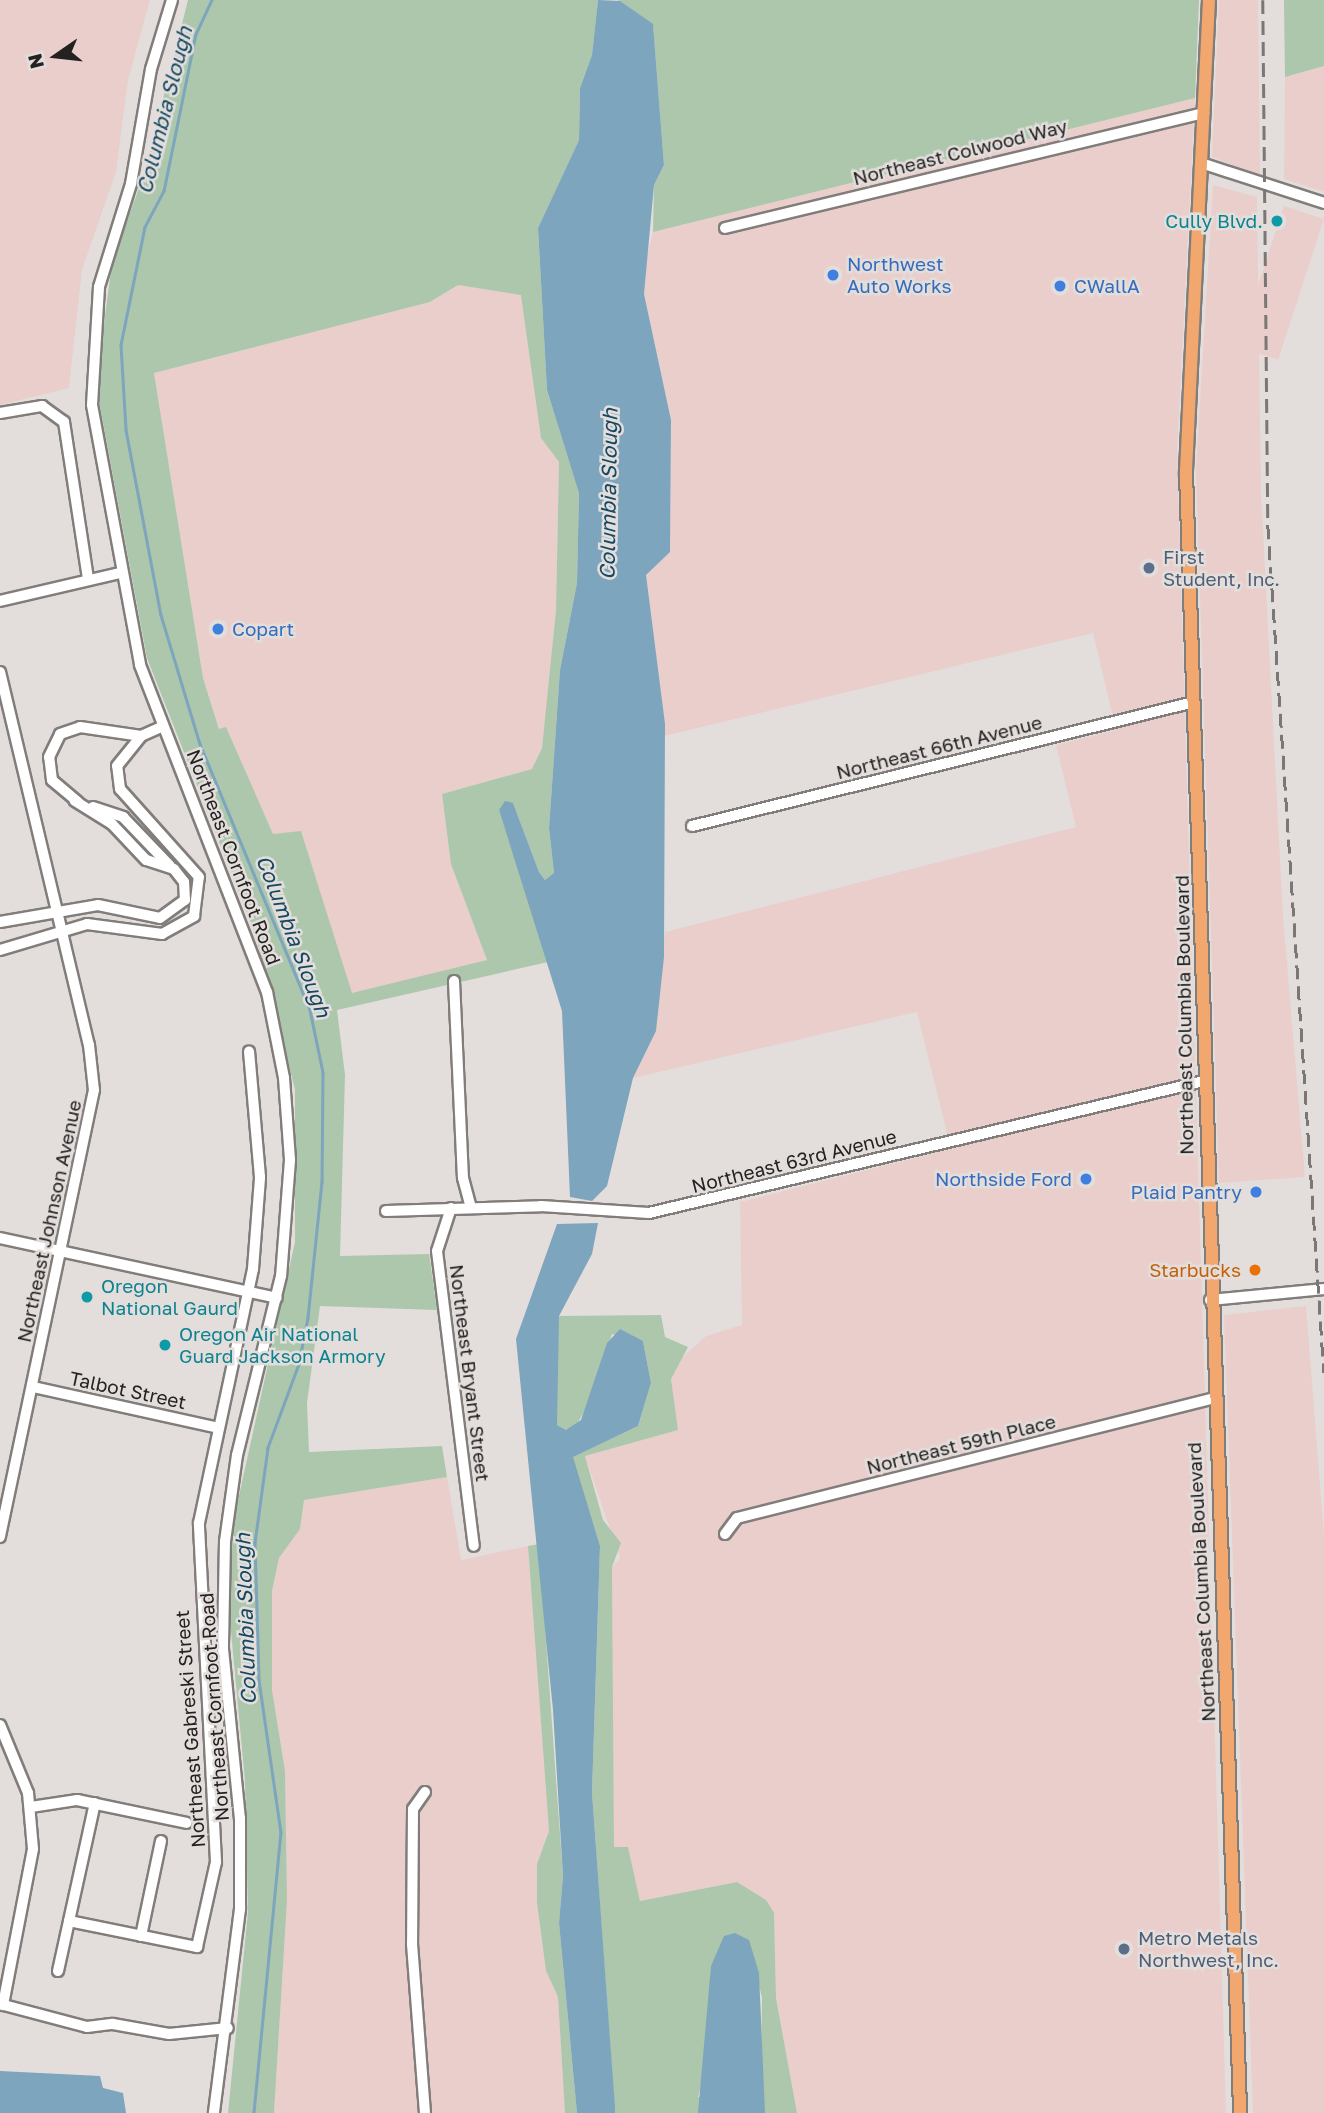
<!DOCTYPE html>
<style>
body{margin:0}
#map{position:relative;width:1324px;height:2113px;overflow:hidden;background:#e3dedc;font-family:"Golos Text",sans-serif}
div>[style]{position:absolute}
[style*='--x']{left:calc(var(--x)*1px);top:calc(var(--y)*1px);width:calc(var(--w)*1px);rotate:calc(var(--a)*1deg)}
.industrial>*{inset:0;background:#e9cecb;transform-origin:0 0}
.green>*{inset:0;background:#acc7ab}
.water>*{inset:0;background:#7da5bd}
.stream>*{height:2.5px;margin:-1.25px;padding:0 1.25px;transform-origin:1.25px;border-radius:1.25px;background:#7da5bd}
.roads{filter:drop-shadow(2px 0 #817d7b) drop-shadow(-2px 0 #817d7b) drop-shadow(0 2px #817d7b) drop-shadow(0 -2px #817d7b)}
.minor>*{height:10px;margin:-5px;padding:0 5px;transform-origin:5px;border-radius:5px;background:#fff}
.major>*{height:12px;margin:-6px;padding:0 6px;transform-origin:6px;border-radius:6px;background:#f2a76e}
.rail>*{height:2.5px;margin-top:-1.25px;transform-origin:0;background:repeating-linear-gradient(90deg,#7a7775 0 14px,transparent 0 21px)}
.dots>*{width:19px;height:19px;translate:-50% -50%;box-sizing:border-box;border:4px solid #e3dedc;border-radius:50%}
span{translate:-50% -50%;white-space:nowrap;text-align:center;line-height:1.15;-webkit-text-stroke:5px #e3dedc;paint-order:stroke}
.street-label{font-size:19px;color:#242221}
.culture-label{font-size:19px;color:#0d838f}
.right{translate:-100% -50%;text-align:right}
.left{translate:0 -50%;text-align:left}
.shop-label{font-size:19px;color:#366cbe}
.service-label{font-size:19px;color:#4e5e75}
.food-label{font-size:19px;color:#c56008}
.water-label{font-size:21px;color:#154962;font-style:italic}
.north{position:absolute;left:21px;top:21px;width:70px;height:70px;-webkit-text-stroke:5px #e3dedc;paint-order:stroke;rotate:256deg;font-size:19px;font-weight:700;line-height:28px;text-align:center;color:#242221}
.north::after{content:'';display:block;margin:auto;width:24px;height:32px;background:#242221;clip-path:polygon(50% 0,100% 100%,50% 72%,0 100%)}
</style>
<div id="map">
<div class="industrial">
<i style="clip-path:polygon(0 0,150px 0,128px 80px,116px 172px,82px 270px,69px 388px,0 405px)"></i>
<i style="clip-path:polygon(1219px 0,1258px 0,1260px 176px,1212px 157px)"></i>
<i style="clip-path:polygon(1324px 66px,1324px 192px,1284px 179px,1285px 77px)"></i>
<i style="clip-path:polygon(1195px 98px,1177px 451px,1226px 2113px,797px 2113px,776px 1998px,774px 1913px,737px 1882px,640px 1901px,628px 1847px,614px 1847px,612px 1567px,620px 1558px,585px 1456px,678px 1430px,671px 1379px,676px 1363px,706px 1336px,742px 1325px,740px 1202px,951px 1149px,917px 1012px,633px 1078px,656px 1031px,665px 932px,1076px 827px,1056px 745px,1116px 730px,1093px 633px,664px 736px,646px 575px,670px 552px,671px 420px,644px 294px,645px 264px,653px 232px)"></i>
<i style="clip-path:polygon(1213px 185px,1257px 197px,1261px 493px,1283px 916px,1305px 1177px,1219px 1183px,1196px 469px)"></i>
<i style="left:1284px;top:206px;width:42px;height:148px;rotate:18deg"></i>
<i style="clip-path:polygon(458px 285px,522px 295px,541px 438px,559px 462px,556px 610px,542px 748px,532px 769px,442px 794px,451px 864px,487px 960px,352px 994px,301px 832px,273px 834px,226px 728px,220px 730px,203px 678px,154px 373px,430px 302px)"></i>
<i style="clip-path:polygon(1306px 1306px,1324px 1536px,1324px 2113px,1253px 2113px,1224px 1315px)"></i>
<i style="clip-path:polygon(447px 1477px,461px 1560px,528px 1546px,549px 1831px,537px 1864px,537px 1903px,546px 1971px,558px 1997px,565px 2113px,274px 2113px,287px 1900px,285px 1771px,272px 1690px,272px 1591px,279px 1558px,300px 1529px,304px 1500px)"></i>
</div>
<div class="green">
<i style="clip-path:polygon(evenodd,188px 0,598px 0,592px 55px,580px 88px,579px 140px,538px 228px,547px 390px,579px 492px,577px 583px,560px 670px,549px 828px,554px 873px,545px 880px,539px 872px,513px 803px,499px 810px,548px 962px,337px 1010px,345px 1075px,340px 1256px,429px 1254px,437px 1310px,320px 1306px,307px 1403px,309px 1452px,442px 1446px,447px 1477px,304px 1500px,300px 1529px,279px 1558px,272px 1591px,272px 1690px,285px 1771px,287px 1900px,274px 2113px,228px 2113px,248px 1912px,245px 1781px,228px 1599px,233px 1523px,295px 1242px,295px 1089px,255px 933px,147px 658px,96px 385px,112px 263px,144px 174px,188px 0,458px 285px,521px 295px,541px 438px,559px 462px,556px 610px,542px 748px,532px 769px,442px 794px,451px 864px,487px 960px,352px 993px,301px 831px,273px 834px,226px 727px,219px 729px,203px 678px,154px 373px,430px 302px,458px 285px)"></i>
<i style="clip-path:polygon(618px 0,1199px 0,1195px 98px,653px 232px,654px 185px,664px 165px,653px 25px)"></i>
<i style="clip-path:polygon(1284px 0,1324px 0,1324px 66px,1285px 77px)"></i>
<i style="clip-path:polygon(evenodd,661px 1315px,665px 1337px,688px 1347px,671px 1379px,678px 1430px,585px 1456px,603px 1520px,621px 1543px,612px 1567px,614px 1847px,628px 1847px,640px 1901px,737px 1882px,766px 1900px,774px 1913px,776px 1998px,797px 2113px,615px 2113px,592px 1793px,600px 1546px,572px 1457px,638px 1426px,651px 1383px,643px 1341px,612px 1334px,590px 1401px,576px 1426px,566px 1430px,557px 1425px,554px 1354px,559px 1316px,661px 1315px,749px 1941px,762px 1998px,761px 2083px,698px 2097px,707px 2063px,711px 1966px,749px 1941px)"></i>
<i style="clip-path:polygon(539px 1544px,563px 1876px,559px 1923px,577px 2113px,565px 2113px,558px 1997px,546px 1971px,537px 1903px,537px 1864px,549px 1831px,528px 1546px)"></i>
</div>
<div class="water">
<i style="clip-path:polygon(598px 0,620px 1px,653px 24px,664px 165px,654px 185px,644px 294px,671px 420px,670px 552px,646px 575px,665px 724px,664px 957px,656px 1031px,633px 1078px,607px 1186px,592px 1201px,570px 1197px,562px 1011px,499px 810px,505px 801px,513px 803px,539px 872px,545px 880px,554px 873px,549px 828px,560px 670px,577px 583px,579px 493px,547px 390px,538px 228px,579px 140px,580px 88px,592px 55px)"></i>
<i style="clip-path:polygon(598px 1223px,592px 1254px,559px 1316px,557px 1425px,566px 1430px,581px 1420px,607px 1343px,620px 1329px,643px 1341px,651px 1383px,638px 1426px,573px 1457px,600px 1546px,592px 1793px,615px 2107px,615px 2113px,577px 2113px,559px 1923px,563px 1876px,553px 1710px,516px 1339px,557px 1224px)"></i>
<i style="clip-path:polygon(735px 1933px,749px 1940px,759px 1973px,765px 2113px,698px 2113px,711px 1966px,724px 1936px)"></i>
<i style="clip-path:polygon(0 2071px,100px 2076px,103px 2088px,123px 2093px,126px 2113px,0 2113px)"></i>
</div>
<div class="stream">
<i style="--x:212;--y:0;--w:38;--a:115"></i>
<i style="--x:196;--y:34;--w:160;--a:101.5"></i>
<i style="--x:164;--y:191;--w:41;--a:117.8"></i>
<i style="--x:145;--y:227;--w:120;--a:101.5"></i>
<i style="--x:121;--y:345;--w:85;--a:86.6"></i>
<i style="--x:126;--y:430;--w:188;--a:79.3"></i>
<i style="--x:161;--y:615;--w:135;--a:73.2"></i>
<i style="--x:200;--y:744;--w:288;--a:67.5"></i>
<i style="--x:310;--y:1010;--w:63;--a:78.2"></i>
<i style="--x:323;--y:1072;--w:110;--a:90.5"></i>
<i style="--x:322;--y:1182;--w:137;--a:95.9"></i>
<i style="--x:308;--y:1318;--w:47;--a:101.1"></i>
<i style="--x:299;--y:1364;--w:90;--a:110.3"></i>
<i style="--x:268;--y:1448;--w:96;--a:97.8"></i>
<i style="--x:255;--y:1543;--w:137;--a:88.3"></i>
<i style="--x:259;--y:1680;--w:154;--a:81.8"></i>
<i style="--x:281;--y:1832;--w:282;--a:95.5"></i>
</div>
<div class="roads">
<div class="minor">
<i style="--x:172;--y:0;--w:72;--a:106.9"></i>
<i style="--x:151;--y:69;--w:117;--a:99.9"></i>
<i style="--x:131;--y:184;--w:108;--a:107.3"></i>
<i style="--x:99;--y:287;--w:118;--a:93.4"></i>
<i style="--x:92;--y:405;--w:264;--a:79.5"></i>
<i style="--x:140;--y:665;--w:351;--a:68.8"></i>
<i style="--x:267;--y:992;--w:88;--a:78.8"></i>
<i style="--x:284;--y:1078;--w:82;--a:85.8"></i>
<i style="--x:290;--y:1160;--w:116;--a:94.4"></i>
<i style="--x:281;--y:1276;--w:184;--a:103.8"></i>
<i style="--x:237;--y:1455;--w:87;--a:97.9"></i>
<i style="--x:225;--y:1541;--w:108;--a:91.1"></i>
<i style="--x:223;--y:1649;--w:170;--a:84.3"></i>
<i style="--x:240;--y:1818;--w:91;--a:90"></i>
<i style="--x:240;--y:1909;--w:206;--a:97.3"></i>
<i style="--x:1201;--y:163;--w:129;--a:18"></i>
<i style="--x:725;--y:228;--w:493;--a:-13.5"></i>
<i style="--x:0;--y:413;--w:43;--a:-9.5"></i>
<i style="--x:42;--y:406;--w:27;--a:36"></i>
<i style="--x:64;--y:422;--w:159;--a:81.3"></i>
<i style="--x:0;--y:601;--w:123;--a:-13.1"></i>
<i style="--x:0;--y:672;--w:383;--a:76.6"></i>
<i style="--x:89;--y:1045;--w:45;--a:83.7"></i>
<i style="--x:94;--y:1090;--w:457;--a:101.9"></i>
<i style="--x:78;--y:802;--w:34;--a:-140"></i>
<i style="--x:52;--y:780;--w:23;--a:-97"></i>
<i style="--x:49;--y:757;--w:25;--a:-64"></i>
<i style="--x:60;--y:734;--w:21;--a:-19"></i>
<i style="--x:80;--y:727;--w:62;--a:8.4"></i>
<i style="--x:141;--y:736;--w:24;--a:-24"></i>
<i style="--x:93;--y:807;--w:32;--a:18"></i>
<i style="--x:123;--y:817;--w:68;--a:46.2"></i>
<i style="--x:692;--y:826;--w:517;--a:-13.87"></i>
<i style="--x:0;--y:922;--w:99;--a:-9.8"></i>
<i style="--x:98;--y:905;--w:63;--a:11.8"></i>
<i style="--x:160;--y:918;--w:31;--a:-36"></i>
<i style="--x:185;--y:900;--w:18;--a:-93"></i>
<i style="--x:184;--y:882;--w:16;--a:-128"></i>
<i style="--x:174;--y:869;--w:29;--a:-162"></i>
<i style="--x:146;--y:860;--w:50;--a:-133.4"></i>
<i style="--x:112;--y:824;--w:44;--a:-148.1"></i>
<i style="--x:0;--y:950;--w:91;--a:-16.6"></i>
<i style="--x:87;--y:924;--w:76;--a:7.6"></i>
<i style="--x:162;--y:934;--w:37;--a:-29"></i>
<i style="--x:194;--y:916;--w:39;--a:-83"></i>
<i style="--x:199;--y:877;--w:118;--a:-131.9"></i>
<i style="--x:120;--y:789;--w:23;--a:-97"></i>
<i style="--x:117;--y:766;--w:38;--a:-51"></i>
<i style="--x:454;--y:981;--w:197;--a:87.4"></i>
<i style="--x:463;--y:1178;--w:31;--a:75"></i>
<i style="--x:451;--y:1208;--w:45;--a:108"></i>
<i style="--x:437;--y:1251;--w:297;--a:82.9"></i>
<i style="--x:386;--y:1211;--w:155;--a:-1.8"></i>
<i style="--x:541;--y:1206;--w:108;--a:3.7"></i>
<i style="--x:649;--y:1213;--w:570;--a:-13.38"></i>
<i style="--x:0;--y:1238;--w:283;--a:12.2"></i>
<i style="--x:1210;--y:1300;--w:115;--a:-5.5"></i>
<i style="--x:33;--y:1387;--w:186;--a:12.4"></i>
<i style="--x:725;--y:1534;--w:20;--a:-53"></i>
<i style="--x:737;--y:1518;--w:490;--a:-14.1"></i>
<i style="--x:0;--y:1725;--w:74;--a:67.6"></i>
<i style="--x:28;--y:1793;--w:56;--a:84.9"></i>
<i style="--x:33;--y:1849;--w:159;--a:100.9"></i>
<i style="--x:425;--y:1792;--w:21;--a:125"></i>
<i style="--x:413;--y:1809;--w:135;--a:90.4"></i>
<i style="--x:412;--y:1944;--w:169;--a:85.6"></i>
<i style="--x:31;--y:1807;--w:47;--a:-8.7"></i>
<i style="--x:77;--y:1800;--w:112;--a:11.8"></i>
<i style="--x:69;--y:1921;--w:131;--a:11.5"></i>
<i style="--x:197;--y:1947;--w:87;--a:-77.4"></i>
<i style="--x:216;--y:1862;--w:339;--a:-92.9"></i>
<i style="--x:199;--y:1523;--w:260;--a:-78"></i>
<i style="--x:253;--y:1269;--w:92;--a:-85.6"></i>
<i style="--x:260;--y:1177;--w:126;--a:-95"></i>
<i style="--x:141;--y:1936;--w:97;--a:-78.1"></i>
<i style="--x:58;--y:1971;--w:172;--a:-77.6"></i>
<i style="--x:0;--y:2004;--w:90;--a:14.8"></i>
<i style="--x:87;--y:2027;--w:26;--a:-7"></i>
<i style="--x:113;--y:2024;--w:57;--a:10.1"></i>
<i style="--x:169;--y:2034;--w:59;--a:-5.8"></i>
</div>
<div class="major">
<i style="--x:1209;--y:0;--w:474;--a:92.8"></i>
<i style="--x:1186;--y:473;--w:1641;--a:88.11"></i>
</div>
</div>
<div class="rail">
<i style="--x:1263;--y:0;--w:525;--a:89.45"></i>
<i style="--x:1268;--y:525;--w:850;--a:86.22"></i>
</div>
<div class="dots">
<i style="left:1277px;top:221px;background:#0f9aa8"></i>
<i style="left:833px;top:275px;background:#3f7fe0"></i>
<i style="left:1060px;top:286px;background:#3f7fe0"></i>
<i style="left:1149px;top:568px;background:#5c6f8a"></i>
<i style="left:218px;top:629px;background:#3f7fe0"></i>
<i style="left:1086px;top:1179px;background:#3f7fe0"></i>
<i style="left:1256px;top:1192px;background:#3f7fe0"></i>
<i style="left:1255px;top:1270px;background:#e8710a"></i>
<i style="left:87px;top:1297px;background:#0f9aa8"></i>
<i style="left:165px;top:1345px;background:#0f9aa8"></i>
<i style="left:1124px;top:1949px;background:#5c6f8a"></i>
</div>
<div class="street-label">
<span style="left:960px;top:152px;rotate:-14deg">Northeast Colwood Way</span>
<span style="left:939px;top:747px;rotate:-14deg">Northeast 66th Avenue</span>
<span style="left:234px;top:857px;rotate:69deg">Northeast Cornfoot Road</span>
<span style="left:1184px;top:1015px;rotate:-91deg">Northeast Columbia Boulevard</span>
<span style="left:794px;top:1161px;rotate:-14deg">Northeast 63rd Avenue</span>
<span style="left:49px;top:1221px;rotate:-78deg">Northeast Johnson Avenue</span>
<span style="left:470px;top:1373px;rotate:83deg">Northeast Bryant Street</span>
<span style="left:128px;top:1390px;rotate:12deg">Talbot Street</span>
<span style="left:961px;top:1444px;rotate:-14deg">Northeast 59th Place</span>
<span style="left:1201px;top:1582px;rotate:-93deg">Northeast Columbia Boulevard</span>
<span style="left:214px;top:1707px;rotate:-94deg">Northeast Cornfoot Road</span>
<span style="left:190px;top:1729px;rotate:-94deg">Northeast Gabreski Street</span>
</div>
<div class="culture-label">
<span class="right" style="left:1263px;top:221px">Cully Blvd.</span>
<span class="left" style="left:101px;top:1297px">Oregon<br>National Gaurd</span>
<span class="left" style="left:179px;top:1345px">Oregon Air National<br>Guard Jackson Armory</span>
</div>
<div class="shop-label">
<span class="left" style="left:847px;top:275px">Northwest<br>Auto Works</span>
<span class="left" style="left:1074px;top:286px">CWallA</span>
<span class="left" style="left:232px;top:629px">Copart</span>
<span class="right" style="left:1072px;top:1179px">Northside Ford</span>
<span class="right" style="left:1242px;top:1192px">Plaid Pantry</span>
</div>
<div class="service-label">
<span class="left" style="left:1163px;top:568px">First<br>Student, Inc.</span>
<span class="left" style="left:1138px;top:1949px">Metro Metals<br>Northwest, Inc.</span>
</div>
<div class="food-label">
<span class="right" style="left:1241px;top:1270px">Starbucks</span>
</div>
<div class="water-label">
<span style="left:164px;top:110px;rotate:-76deg">Columbia Slough</span>
<span style="left:608px;top:494px;rotate:-89deg">Columbia Slough</span>
<span style="left:294px;top:936px;rotate:69deg">Columbia Slough</span>
<span style="left:245px;top:1619px;rotate:-92deg">Columbia Slough</span>
</div>
<div class="north">N</div>
</div>
